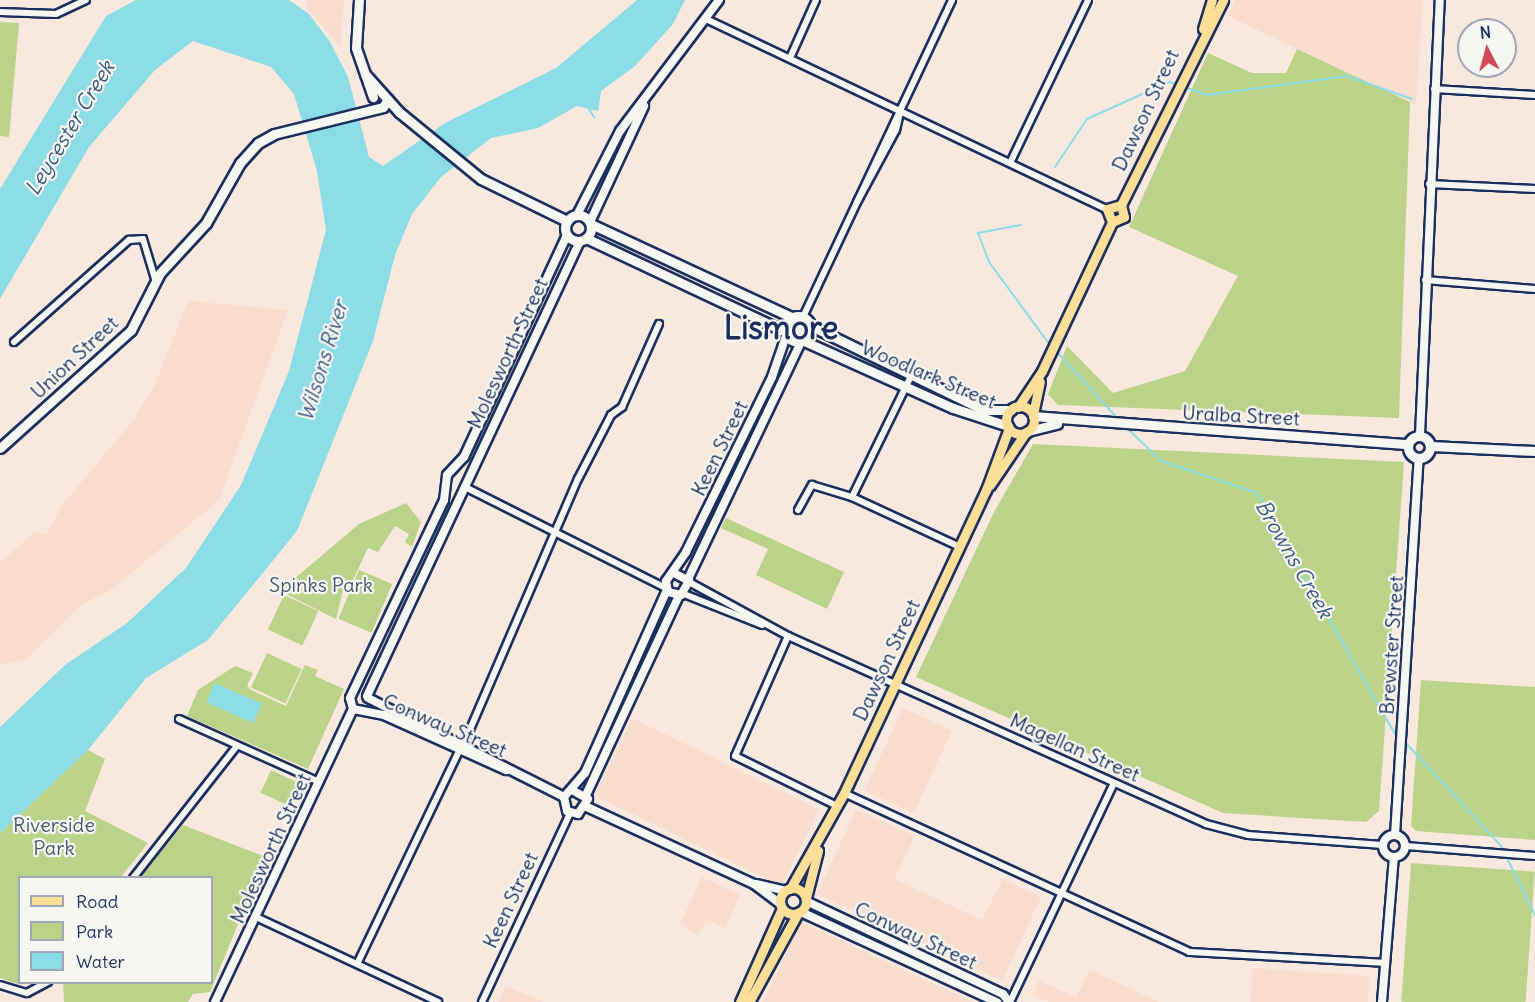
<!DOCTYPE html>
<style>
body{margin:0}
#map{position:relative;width:1535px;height:1002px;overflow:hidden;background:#f8e8dd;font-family:Delius,sans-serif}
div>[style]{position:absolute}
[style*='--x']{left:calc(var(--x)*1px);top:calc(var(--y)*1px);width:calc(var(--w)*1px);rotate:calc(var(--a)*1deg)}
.built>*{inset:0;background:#f9dece;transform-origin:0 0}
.green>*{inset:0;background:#bbd389;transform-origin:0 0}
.water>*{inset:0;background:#8cdce7;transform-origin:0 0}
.stream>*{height:2px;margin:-1px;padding:0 1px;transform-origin:1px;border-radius:1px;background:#8cdce7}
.roads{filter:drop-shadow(2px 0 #1b2f5e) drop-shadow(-2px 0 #1b2f5e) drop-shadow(0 2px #1b2f5e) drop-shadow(0 -2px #1b2f5e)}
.minor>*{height:6px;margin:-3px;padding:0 3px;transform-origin:3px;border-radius:3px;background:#f6f6f2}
.tertiary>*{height:8px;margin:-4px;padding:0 4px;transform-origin:4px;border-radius:4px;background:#f6f6f2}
.tertiary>.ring{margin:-4px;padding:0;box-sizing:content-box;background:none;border:8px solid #f6f6f2;border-radius:50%}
.secondary>*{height:9px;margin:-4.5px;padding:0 4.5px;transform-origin:4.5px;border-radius:4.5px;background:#f6f6f2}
.secondary>.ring{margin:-4.5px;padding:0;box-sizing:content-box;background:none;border:9px solid #f6f6f2;border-radius:50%}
.primary>*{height:9px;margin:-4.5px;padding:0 4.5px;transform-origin:4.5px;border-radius:4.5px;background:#fbdf96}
.primary>.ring{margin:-4.5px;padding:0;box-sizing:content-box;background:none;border:9px solid #fbdf96;border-radius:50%}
span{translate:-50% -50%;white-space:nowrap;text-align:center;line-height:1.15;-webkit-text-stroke:4.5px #f6f6f2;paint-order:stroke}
.street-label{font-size:20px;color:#1b2f5e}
.park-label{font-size:20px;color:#435869}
.water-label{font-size:21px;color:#375a80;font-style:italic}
.town-label{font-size:32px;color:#1b2f5e;font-weight:700}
.legend{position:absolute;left:18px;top:876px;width:195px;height:108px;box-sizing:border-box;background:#f6f6f2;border:2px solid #9ea6b7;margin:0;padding:8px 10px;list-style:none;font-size:18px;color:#1b2f5e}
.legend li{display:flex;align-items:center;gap:12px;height:30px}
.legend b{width:30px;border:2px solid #9ea6b7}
.north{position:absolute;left:1457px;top:18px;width:60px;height:60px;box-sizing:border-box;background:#f6f6f2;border:2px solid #9ea6b7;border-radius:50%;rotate:354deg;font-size:16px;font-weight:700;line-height:24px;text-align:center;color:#1b2f5e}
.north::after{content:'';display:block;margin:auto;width:21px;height:27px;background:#d1495b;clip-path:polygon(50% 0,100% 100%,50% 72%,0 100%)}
</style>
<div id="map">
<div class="built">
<i style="clip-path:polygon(307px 0,344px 0,340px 46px,307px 9px)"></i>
<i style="clip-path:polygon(1235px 0,1423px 0,1416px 105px,1228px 16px)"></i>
<i style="clip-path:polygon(188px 301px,288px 310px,219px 500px,112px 589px,82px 604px,25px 660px,0 664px,0 562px,36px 532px,46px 535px,63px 504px,133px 421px,154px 386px)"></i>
<i style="left:903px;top:708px;width:54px;height:91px;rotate:25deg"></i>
<i style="left:632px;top:718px;width:208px;height:86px;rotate:26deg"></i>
<i style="clip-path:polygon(856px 810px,915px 836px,894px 879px,982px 920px,1003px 879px,1041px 897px,1002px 981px,817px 894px)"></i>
<i style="clip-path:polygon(702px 877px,740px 895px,725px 929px,706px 919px,698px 936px,680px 924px)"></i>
<i style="clip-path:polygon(801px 922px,825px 933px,973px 1002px,763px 1002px)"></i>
<i style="clip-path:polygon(1252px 968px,1370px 976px,1368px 1002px,1251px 1002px)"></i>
<i style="clip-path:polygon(1090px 970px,1159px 1002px,1049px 1002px,1033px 995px,1039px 980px,1076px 998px)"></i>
<i style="clip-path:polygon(506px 986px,543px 1002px,499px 1002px)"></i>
</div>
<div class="green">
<i style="clip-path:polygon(0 22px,19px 23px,9px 137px,0 136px)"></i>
<i style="clip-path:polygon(1297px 49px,1410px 102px,1399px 418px,1058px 405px,1048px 394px,1067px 346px,1113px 393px,1185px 371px,1238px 276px,1129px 227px,1208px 53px,1252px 73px,1286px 73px)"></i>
<i style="clip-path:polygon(1033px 444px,1404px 462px,1379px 811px,1366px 822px,1223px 813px,916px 677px,994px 512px)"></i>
<i style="clip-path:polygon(406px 503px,421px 522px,412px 547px,405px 542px,409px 534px,395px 526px,378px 552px,368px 548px,349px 588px,344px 586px,336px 619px,280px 591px,359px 524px)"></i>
<i style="clip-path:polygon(726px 518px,844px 572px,827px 609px,756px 575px,768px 549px,721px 528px)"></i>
<i style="left:359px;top:570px;width:36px;height:53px;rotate:23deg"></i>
<i style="left:284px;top:595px;width:38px;height:38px;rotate:25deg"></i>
<i style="left:267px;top:653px;width:38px;height:38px;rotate:25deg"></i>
<i style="clip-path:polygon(305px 665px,318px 670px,315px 676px,344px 689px,308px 769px,187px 716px,198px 690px,235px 666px,253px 673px,247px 686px,251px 690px,286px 706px)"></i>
<i style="clip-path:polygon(1421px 680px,1535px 687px,1535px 840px,1416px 831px,1411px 826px)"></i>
<i style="clip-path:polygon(88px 750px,105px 759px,85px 811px,148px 843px,121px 877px,20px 878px,20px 982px,38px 983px,18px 984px,0 978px,0 833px)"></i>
<i style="left:271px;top:770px;width:33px;height:25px;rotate:25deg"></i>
<i style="clip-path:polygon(183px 825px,266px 857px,210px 992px,193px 994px,188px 1002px,64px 1002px,63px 983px,212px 982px,212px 878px,140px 877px)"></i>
<i style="left:1411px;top:863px;width:124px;height:139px;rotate:4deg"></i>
</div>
<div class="water">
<i style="clip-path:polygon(136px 0,289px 0,309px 14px,330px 42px,348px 77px,369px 157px,383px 166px,445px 123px,556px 68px,637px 0,685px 0,673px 24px,635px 66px,601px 91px,598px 111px,577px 106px,538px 128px,491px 138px,441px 177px,412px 214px,395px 255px,373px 341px,297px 531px,208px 640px,146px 678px,88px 750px,0 833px,0 727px,65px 665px,127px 623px,186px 568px,241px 485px,289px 371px,326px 230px,317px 171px,294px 94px,271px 67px,193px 41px,155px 70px,89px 147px,0 299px,0 189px,106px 16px)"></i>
<i style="left:215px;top:683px;width:51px;height:21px;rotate:24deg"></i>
</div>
<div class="stream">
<i style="--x:1184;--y:87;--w:24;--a:19"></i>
<i style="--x:1207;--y:95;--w:141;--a:-7.7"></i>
<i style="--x:1347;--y:76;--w:69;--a:19.5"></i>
<i style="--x:588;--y:107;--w:12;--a:59"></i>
<i style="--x:1055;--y:167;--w:58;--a:-56.3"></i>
<i style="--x:1087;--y:119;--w:90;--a:-24.3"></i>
<i style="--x:1169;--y:82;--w:10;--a:17"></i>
<i style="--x:1021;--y:225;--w:44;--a:169.5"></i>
<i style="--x:978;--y:233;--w:31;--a:69"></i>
<i style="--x:989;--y:262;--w:103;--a:53.7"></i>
<i style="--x:1056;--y:351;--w:93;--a:47.6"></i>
<i style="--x:1125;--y:426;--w:50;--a:44.2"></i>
<i style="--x:1161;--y:461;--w:101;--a:18.4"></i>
<i style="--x:1257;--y:493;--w:284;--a:60.2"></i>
<i style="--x:1403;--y:740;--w:144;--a:47.2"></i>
<i style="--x:1501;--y:846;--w:77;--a:63.8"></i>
</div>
<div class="roads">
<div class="minor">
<i style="--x:0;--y:12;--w:56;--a:2"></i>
<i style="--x:56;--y:14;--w:33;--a:-25"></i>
<i style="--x:706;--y:19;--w:444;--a:25.4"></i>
<i style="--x:790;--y:58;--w:64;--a:-65.9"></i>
<i style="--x:1434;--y:89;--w:101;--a:3.4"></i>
<i style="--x:1011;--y:161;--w:178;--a:-64.4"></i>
<i style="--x:1429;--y:184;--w:106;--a:2.7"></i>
<i style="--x:857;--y:202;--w:82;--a:-61.6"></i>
<i style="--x:896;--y:130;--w:22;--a:-77"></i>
<i style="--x:1425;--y:280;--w:110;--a:4.7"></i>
<i style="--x:803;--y:317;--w:350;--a:-64.8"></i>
<i style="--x:14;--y:342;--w:154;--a:-41.6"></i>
<i style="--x:129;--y:240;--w:14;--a:-4"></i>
<i style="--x:143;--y:239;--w:45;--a:73.2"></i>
<i style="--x:465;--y:487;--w:225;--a:26.7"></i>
<i style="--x:852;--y:497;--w:119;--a:24.8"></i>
<i style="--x:798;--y:510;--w:29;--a:-61"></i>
<i style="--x:812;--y:485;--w:42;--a:16.7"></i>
<i style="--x:852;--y:497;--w:137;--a:-64"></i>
<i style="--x:689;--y:582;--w:113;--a:28.6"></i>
<i style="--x:788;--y:636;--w:458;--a:24.2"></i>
<i style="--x:1206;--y:824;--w:43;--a:14.7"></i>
<i style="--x:1248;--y:835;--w:135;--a:4.2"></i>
<i style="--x:684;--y:594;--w:84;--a:21.7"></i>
<i style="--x:788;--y:636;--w:131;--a:113.8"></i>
<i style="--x:735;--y:756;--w:114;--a:26.1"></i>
<i style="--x:179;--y:719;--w:154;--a:24.2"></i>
<i style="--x:462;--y:748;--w:293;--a:-66.7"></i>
<i style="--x:578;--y:479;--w:72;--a:-62.7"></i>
<i style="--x:611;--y:415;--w:14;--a:-36"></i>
<i style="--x:622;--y:407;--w:91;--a:-66"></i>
<i style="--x:844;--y:793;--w:380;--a:24.7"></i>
<i style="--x:1189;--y:952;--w:195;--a:3.2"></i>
<i style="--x:1406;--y:846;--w:129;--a:4.4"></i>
<i style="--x:133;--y:878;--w:167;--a:-51.8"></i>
<i style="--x:256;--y:917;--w:201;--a:25"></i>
<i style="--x:358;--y:962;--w:234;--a:-64.4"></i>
<i style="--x:0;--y:985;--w:28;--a:17"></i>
<i style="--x:27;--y:993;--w:24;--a:-28"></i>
<i style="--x:482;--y:1002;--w:208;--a:-65"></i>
<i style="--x:1010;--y:1002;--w:242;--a:-64.6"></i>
</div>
<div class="tertiary">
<i style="--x:577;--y:215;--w:94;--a:-62.9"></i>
<i style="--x:620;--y:131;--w:164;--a:-52.9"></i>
<i style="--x:590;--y:222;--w:128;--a:-65"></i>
<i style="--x:1420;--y:435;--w:435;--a:-87.4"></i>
<i style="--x:674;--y:573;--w:17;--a:28"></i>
<i style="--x:689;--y:581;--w:16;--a:120"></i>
<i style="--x:681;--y:595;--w:13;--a:-167"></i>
<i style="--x:668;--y:592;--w:11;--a:-100"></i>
<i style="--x:666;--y:581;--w:35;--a:-55"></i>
<i style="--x:686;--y:552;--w:195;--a:-63.8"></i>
<i style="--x:772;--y:377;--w:43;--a:-71.1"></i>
<i style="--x:688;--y:579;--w:263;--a:-64.5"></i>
<i style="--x:367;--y:696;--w:502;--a:-64.91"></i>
<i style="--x:368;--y:698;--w:220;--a:26.8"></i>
<i style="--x:353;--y:709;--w:11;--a:-105"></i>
<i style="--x:350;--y:698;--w:219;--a:-64.6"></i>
<i style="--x:444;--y:500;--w:25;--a:-83"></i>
<i style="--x:447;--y:475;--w:25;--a:-47"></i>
<i style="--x:464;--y:457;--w:245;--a:-65.1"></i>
<i style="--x:353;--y:709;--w:32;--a:11"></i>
<i style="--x:384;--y:715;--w:134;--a:24.3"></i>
<i style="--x:572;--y:790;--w:18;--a:29"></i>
<i style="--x:588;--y:799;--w:18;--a:124"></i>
<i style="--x:578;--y:814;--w:11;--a:-165"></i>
<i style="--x:567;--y:811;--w:14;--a:-102"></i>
<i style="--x:564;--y:797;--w:32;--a:-49"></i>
<i style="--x:585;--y:773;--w:201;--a:-65.9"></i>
<i style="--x:586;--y:795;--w:220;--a:-65"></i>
<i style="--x:587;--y:807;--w:184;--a:24.8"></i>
<i style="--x:754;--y:884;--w:34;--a:37"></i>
<i class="ring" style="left:1383px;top:835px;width:14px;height:14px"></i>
<i style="--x:1395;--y:835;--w:378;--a:-86.4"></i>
<i style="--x:756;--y:884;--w:31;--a:13"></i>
<i style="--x:806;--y:901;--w:218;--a:25.3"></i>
<i style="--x:1003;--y:994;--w:10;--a:53"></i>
<i style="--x:801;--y:912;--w:216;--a:24.7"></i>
<i style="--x:215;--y:1002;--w:324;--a:-64.8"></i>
<i style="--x:1382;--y:1002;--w:145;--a:-85.3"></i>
</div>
<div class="secondary">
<i style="--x:359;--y:0;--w:48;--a:93.6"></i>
<i style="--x:356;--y:48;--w:52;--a:70.9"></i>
<i style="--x:365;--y:74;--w:51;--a:48.2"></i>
<i style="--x:399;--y:112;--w:106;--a:39.3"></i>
<i style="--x:481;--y:179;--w:96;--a:26"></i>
<i class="ring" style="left:565px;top:215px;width:17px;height:17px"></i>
<i style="--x:591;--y:224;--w:221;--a:24.9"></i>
<i style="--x:586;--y:238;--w:219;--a:25.2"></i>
<i class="ring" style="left:785px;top:316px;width:17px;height:17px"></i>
<i style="--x:811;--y:326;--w:192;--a:25.9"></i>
<i style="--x:984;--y:410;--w:27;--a:0"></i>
<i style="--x:804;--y:341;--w:163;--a:24.2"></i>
<i style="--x:953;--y:408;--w:58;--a:18.1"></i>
<i style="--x:1033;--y:416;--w:376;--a:4.3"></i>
<i style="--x:1028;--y:431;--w:30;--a:-14"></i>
<i class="ring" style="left:1408px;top:436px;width:13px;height:13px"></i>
<i style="--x:1431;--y:446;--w:104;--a:2.8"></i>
<i style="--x:0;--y:448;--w:176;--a:-42"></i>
<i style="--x:131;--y:330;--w:64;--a:-63"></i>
<i style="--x:160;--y:273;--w:68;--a:-47.4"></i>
<i style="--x:206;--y:223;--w:69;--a:-60.5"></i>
<i style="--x:240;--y:163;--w:27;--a:-48"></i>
<i style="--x:258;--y:143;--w:18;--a:-29"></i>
<i style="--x:274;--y:134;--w:112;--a:-13.9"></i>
<i style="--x:383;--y:107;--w:9;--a:-58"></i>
</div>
<div class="primary">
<i style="--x:1203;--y:29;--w:30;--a:-73"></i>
<i style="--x:1121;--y:205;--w:229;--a:-63.5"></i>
<i style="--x:1112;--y:222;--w:14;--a:-111"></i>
<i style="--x:1107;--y:209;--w:15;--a:-16"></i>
<i style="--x:1112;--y:222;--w:13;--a:-23"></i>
<i style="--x:1124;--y:217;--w:12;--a:-104"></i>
<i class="ring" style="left:1006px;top:406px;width:19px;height:19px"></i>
<i style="--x:1018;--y:407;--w:43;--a:-56.3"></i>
<i style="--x:1042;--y:371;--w:165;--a:-64.8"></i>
<i style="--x:1033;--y:414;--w:33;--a:-78"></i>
<i style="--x:990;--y:485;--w:64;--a:-55.8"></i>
<i class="ring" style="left:780px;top:888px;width:17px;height:17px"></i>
<i style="--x:790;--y:889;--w:110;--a:-60.6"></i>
<i style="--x:844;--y:793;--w:335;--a:-64.9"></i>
<i style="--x:986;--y:490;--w:66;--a:-69.6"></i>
<i style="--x:806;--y:898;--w:49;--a:-75.7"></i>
<i style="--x:740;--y:1002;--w:103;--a:-65.9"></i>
<i style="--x:749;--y:1002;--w:102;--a:-61.2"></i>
</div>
</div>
<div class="street-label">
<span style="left:1145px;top:110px;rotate:-65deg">Dawson Street</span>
<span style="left:507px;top:353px;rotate:-65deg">Molesworth Street</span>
<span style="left:74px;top:357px;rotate:-43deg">Union Street</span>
<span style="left:929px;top:374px;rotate:23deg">Woodlark Street</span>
<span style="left:1241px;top:415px;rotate:3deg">Uralba Street</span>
<span style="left:719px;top:448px;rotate:-64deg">Keen Street</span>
<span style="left:1391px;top:645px;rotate:-86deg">Brewster Street</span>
<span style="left:886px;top:660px;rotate:-65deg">Dawson Street</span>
<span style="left:445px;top:725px;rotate:23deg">Conway Street</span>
<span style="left:1075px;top:747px;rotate:24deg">Magellan Street</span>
<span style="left:270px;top:848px;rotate:-65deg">Molesworth Street</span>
<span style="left:510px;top:900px;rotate:-65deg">Keen Street</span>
<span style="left:916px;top:935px;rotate:25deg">Conway Street</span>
</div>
<div class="park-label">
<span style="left:321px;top:584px">Spinks Park</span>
<span style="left:54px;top:836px">Riverside<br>Park</span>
</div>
<div class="water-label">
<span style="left:70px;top:128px;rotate:-59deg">Leycester Creek</span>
<span style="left:323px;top:361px;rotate:-73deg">Wilsons River</span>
<span style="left:1294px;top:559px;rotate:60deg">Browns Creek</span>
</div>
<div class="town-label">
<span style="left:781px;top:328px">Lismore</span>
</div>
<ul class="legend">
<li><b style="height:8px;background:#fbdf96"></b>Road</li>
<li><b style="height:16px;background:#bbd389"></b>Park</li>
<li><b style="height:16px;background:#8cdce7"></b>Water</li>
</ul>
<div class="north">N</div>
</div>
